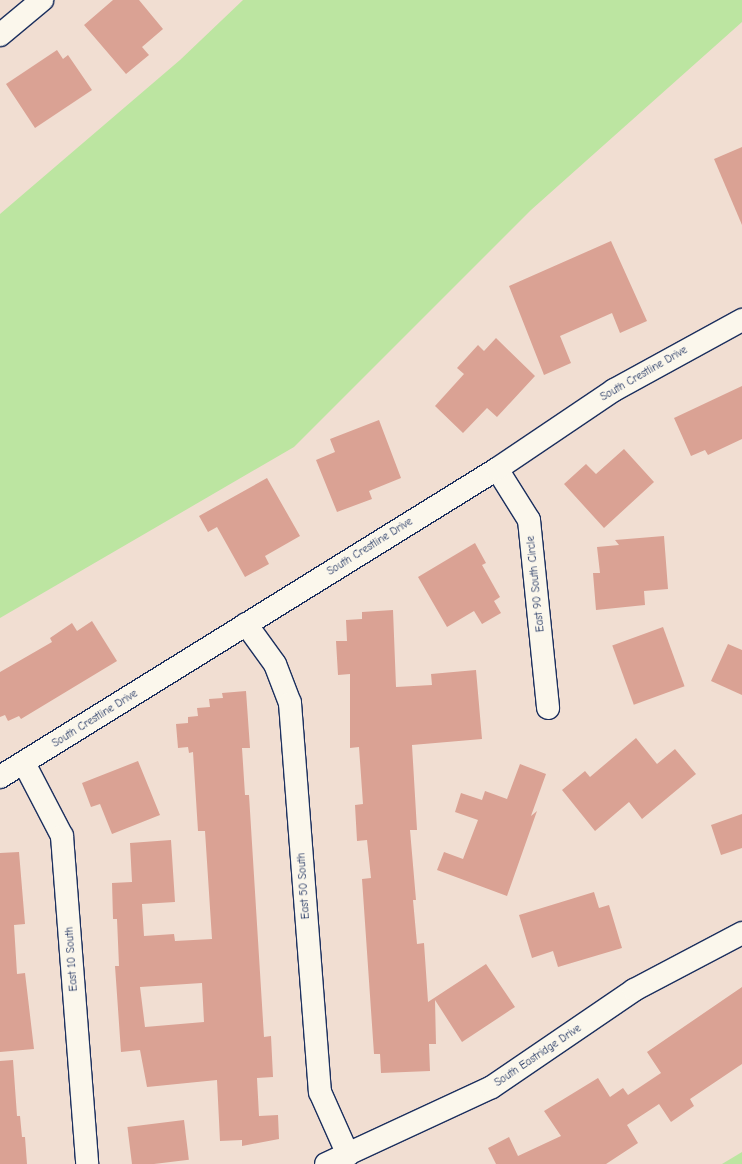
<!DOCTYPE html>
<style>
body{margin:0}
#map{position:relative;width:742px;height:1164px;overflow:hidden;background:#f1ded2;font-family:"Comic Neue",sans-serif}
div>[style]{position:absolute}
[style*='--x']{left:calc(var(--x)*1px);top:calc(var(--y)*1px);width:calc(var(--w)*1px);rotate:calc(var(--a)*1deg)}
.green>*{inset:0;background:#bce5a1}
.building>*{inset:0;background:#daa294;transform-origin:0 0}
.roads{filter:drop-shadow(1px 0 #1b2f5e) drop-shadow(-1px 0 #1b2f5e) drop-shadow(0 1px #1b2f5e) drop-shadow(0 -1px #1b2f5e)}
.minor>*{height:22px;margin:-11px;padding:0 11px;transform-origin:11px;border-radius:11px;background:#fbf7ec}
span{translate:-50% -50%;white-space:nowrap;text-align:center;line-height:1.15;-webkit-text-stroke:4px #fbf7ec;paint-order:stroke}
.street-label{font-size:11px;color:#1b2f5e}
</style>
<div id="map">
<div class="green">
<i style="clip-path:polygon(243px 0,742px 0,742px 22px,531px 210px,294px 447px,0 618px,0 214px,180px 60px)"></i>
<i style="clip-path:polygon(742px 1152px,742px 1164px,722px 1164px)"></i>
</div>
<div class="building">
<i style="clip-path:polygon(113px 0,139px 0,163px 29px,142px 47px,149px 55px,126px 74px,84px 25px)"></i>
<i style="clip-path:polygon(57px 50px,63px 59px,68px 55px,92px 90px,35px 128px,6px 84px)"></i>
<i style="clip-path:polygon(742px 147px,742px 225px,714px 159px)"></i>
<i style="clip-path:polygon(611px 241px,647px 321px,620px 333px,612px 313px,560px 336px,571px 363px,544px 375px,509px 286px)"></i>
<i style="clip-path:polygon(496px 338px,535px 376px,497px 417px,487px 408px,463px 433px,435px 406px,464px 374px,457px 368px,478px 345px,484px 351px)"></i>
<i style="clip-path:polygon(742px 386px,742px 439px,708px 455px,705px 450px,691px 456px,674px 418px)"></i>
<i style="clip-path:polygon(379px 420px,401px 478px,369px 491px,372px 499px,337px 512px,316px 460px,335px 452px,330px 439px)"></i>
<i style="clip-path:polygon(624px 449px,654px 482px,604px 528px,564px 484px,586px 464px,596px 474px)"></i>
<i style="clip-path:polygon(267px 478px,300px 536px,265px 556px,269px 564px,245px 577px,217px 527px,208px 532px,199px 516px)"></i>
<i style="clip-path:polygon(664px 536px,668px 589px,644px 591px,645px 605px,596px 610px,593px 573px,600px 573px,597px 547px,619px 545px,615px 540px)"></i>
<i style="clip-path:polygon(475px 543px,486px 563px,482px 565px,500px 597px,494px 601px,501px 613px,482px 624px,474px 611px,447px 627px,418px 577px)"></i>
<i style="clip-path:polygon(393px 610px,396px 687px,432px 685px,431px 674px,476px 670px,482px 739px,412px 745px,417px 830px,410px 830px,416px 900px,413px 900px,417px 944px,424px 943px,428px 1002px,486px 964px,515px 1007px,462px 1042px,435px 1000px,436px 1044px,429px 1044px,430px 1071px,381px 1073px,380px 1054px,374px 1054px,362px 879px,371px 878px,367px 840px,357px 841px,355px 805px,363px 804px,359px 747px,350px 748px,350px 674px,338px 675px,336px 641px,347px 641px,346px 620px,362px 619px,362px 612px)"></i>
<i style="clip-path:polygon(92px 621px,117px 661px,21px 719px,19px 716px,8px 721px,5px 715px,0 717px,0 672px,52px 642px,50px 638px,72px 623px,77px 631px)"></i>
<i style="left:663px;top:627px;width:63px;height:54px;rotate:70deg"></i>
<i style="clip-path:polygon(728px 644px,742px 650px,742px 695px,711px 681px)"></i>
<i style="clip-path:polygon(evenodd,246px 691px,250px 748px,242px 748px,245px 795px,249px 795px,264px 1037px,271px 1036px,273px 1077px,257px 1078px,259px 1116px,278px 1115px,279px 1139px,242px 1146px,242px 1140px,220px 1141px,217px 1080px,147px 1087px,140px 1050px,121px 1052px,115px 966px,119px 966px,117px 919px,113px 919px,112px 883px,132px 882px,130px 843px,171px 840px,175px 902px,142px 904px,144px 936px,174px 934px,175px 941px,212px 939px,205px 831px,198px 831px,193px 752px,189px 753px,188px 747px,178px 748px,176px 724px,188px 723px,188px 717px,198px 716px,197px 708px,210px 707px,209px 699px,223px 698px,222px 693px,246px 691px,202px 983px,204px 1022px,145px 1027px,140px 987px,202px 983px)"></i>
<i style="clip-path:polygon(636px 738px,657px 764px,675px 749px,696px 774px,642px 819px,629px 802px,595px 831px,562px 790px,585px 771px,590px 777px)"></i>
<i style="clip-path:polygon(138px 761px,160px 815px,112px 834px,100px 804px,91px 807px,82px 783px)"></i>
<i style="clip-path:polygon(520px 764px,546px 774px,531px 816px,537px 811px,507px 896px,437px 870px,444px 852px,463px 859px,478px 820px,455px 812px,461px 793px,482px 800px,485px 791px,507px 799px)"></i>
<i style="clip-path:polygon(742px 814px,742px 848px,721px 855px,711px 825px)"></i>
<i style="clip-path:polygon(19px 852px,25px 924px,14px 925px,17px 974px,25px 973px,34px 1049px,0 1052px,0 853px)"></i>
<i style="clip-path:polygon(594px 892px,599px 908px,609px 905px,622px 948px,558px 967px,553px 951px,532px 958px,519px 915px)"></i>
<i style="clip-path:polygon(742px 987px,742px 1064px,690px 1099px,694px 1106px,671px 1122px,659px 1104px,627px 1125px,638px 1143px,606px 1164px,496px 1164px,488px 1148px,509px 1137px,518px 1156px,561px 1136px,544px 1111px,598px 1078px,610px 1097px,623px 1088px,628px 1095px,661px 1073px,647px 1052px)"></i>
<i style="clip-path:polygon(13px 1060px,17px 1116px,20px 1116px,22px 1137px,25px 1137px,27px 1164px,0 1164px,0 1061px)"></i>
<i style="left:184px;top:1120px;width:40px;height:57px;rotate:83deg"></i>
</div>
<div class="roads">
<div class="minor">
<i style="--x:0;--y:35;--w:55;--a:-39.8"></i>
<i style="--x:497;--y:469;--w:60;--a:57.9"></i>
<i style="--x:529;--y:520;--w:189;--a:84.2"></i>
<i style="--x:246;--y:624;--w:49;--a:54.1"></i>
<i style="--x:275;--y:664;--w:42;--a:69"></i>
<i style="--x:290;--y:703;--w:390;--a:85.6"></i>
<i style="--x:320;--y:1092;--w:69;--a:66"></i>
<i style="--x:24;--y:763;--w:82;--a:62.5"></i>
<i style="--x:62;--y:836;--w:329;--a:85.6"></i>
<i style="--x:0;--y:777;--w:585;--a:-31.79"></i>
<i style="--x:497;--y:469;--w:141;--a:-34"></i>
<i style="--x:614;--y:390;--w:146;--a:-28.7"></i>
<i style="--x:326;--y:1164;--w:183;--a:-24.9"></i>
<i style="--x:492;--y:1087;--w:172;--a:-34.3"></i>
<i style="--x:634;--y:990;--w:122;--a:-27.8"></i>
</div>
</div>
<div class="street-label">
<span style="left:644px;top:374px;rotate:-30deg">South Crestline Drive</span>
<span style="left:370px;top:547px;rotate:-32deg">South Crestline Drive</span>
<span style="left:536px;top:584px;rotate:-96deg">East 90 South Circle</span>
<span style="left:95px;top:719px;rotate:-32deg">South Crestline Drive</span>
<span style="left:304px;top:886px;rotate:-94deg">East 50 South</span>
<span style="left:72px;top:959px;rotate:-94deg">East 10 South</span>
<span style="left:538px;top:1056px;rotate:-34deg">South Eastridge Drive</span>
</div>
</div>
